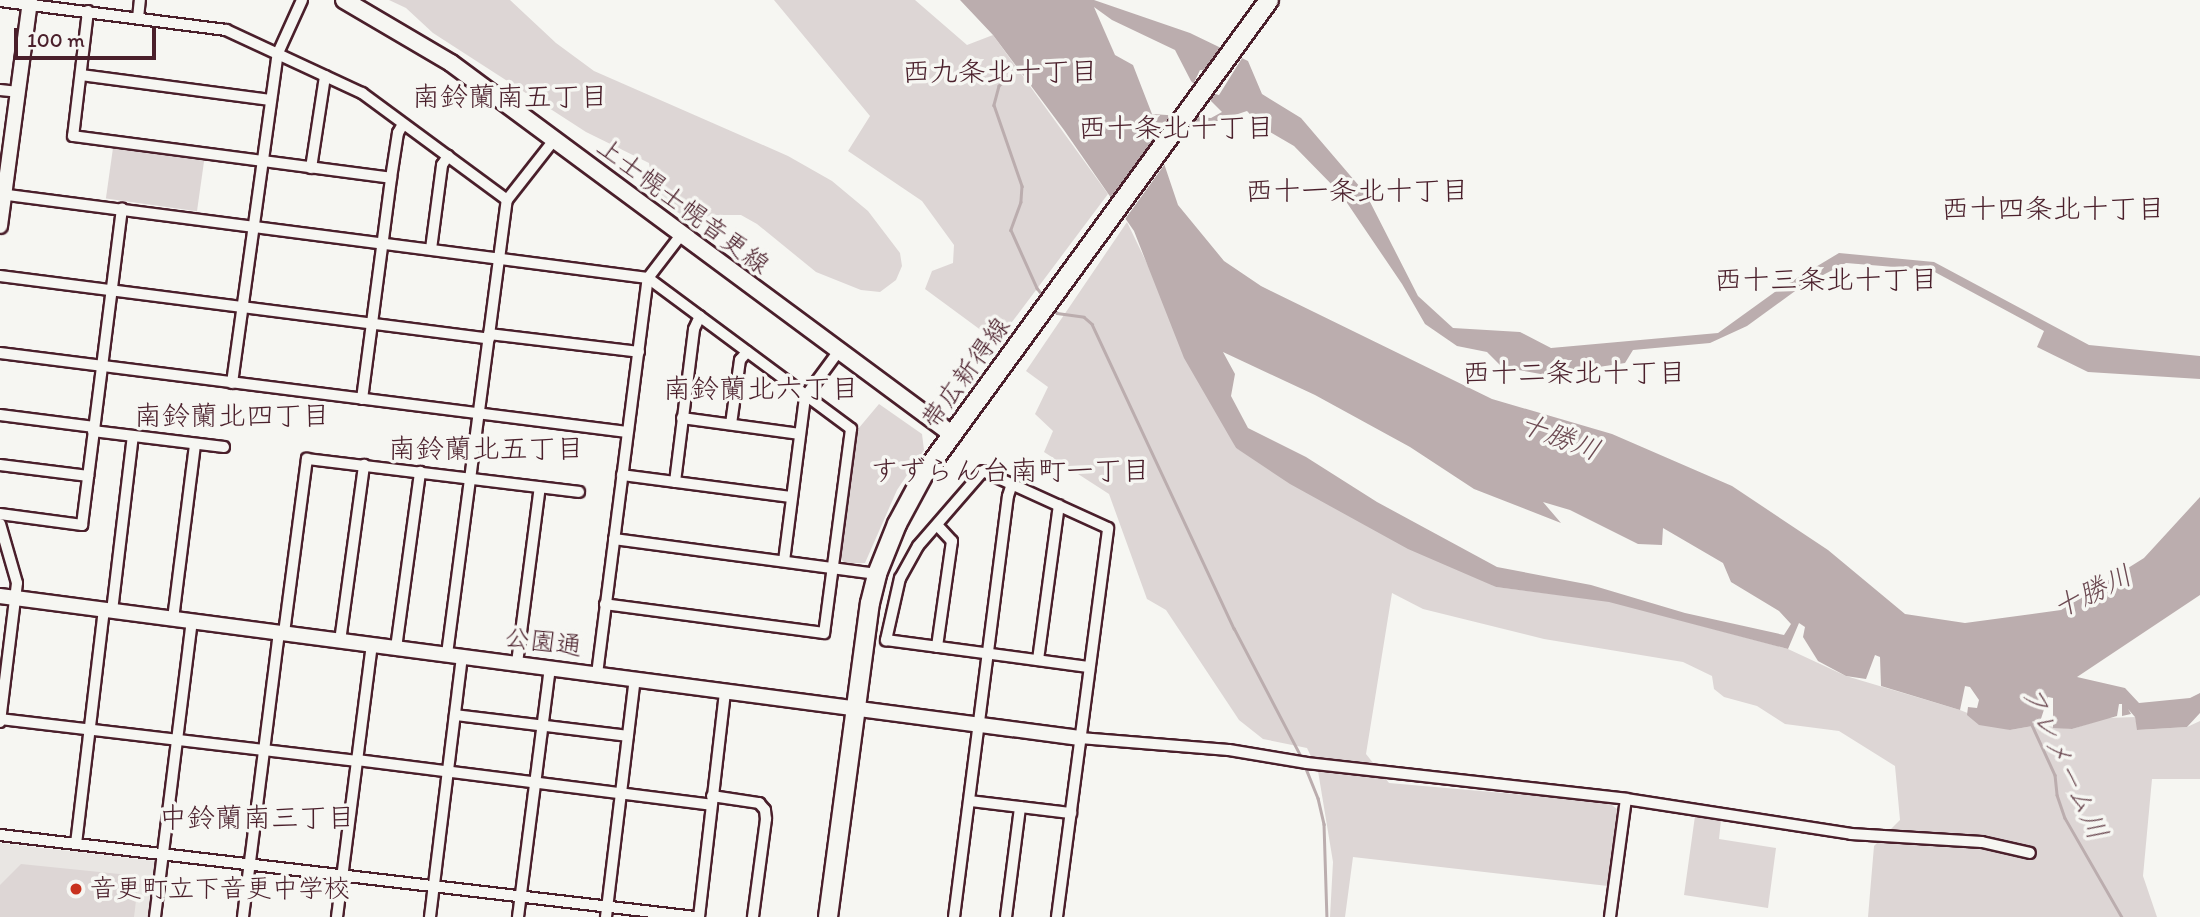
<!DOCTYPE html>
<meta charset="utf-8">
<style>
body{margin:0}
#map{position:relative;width:2200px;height:917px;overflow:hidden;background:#f6f6f2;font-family:Itim,"Klee One",sans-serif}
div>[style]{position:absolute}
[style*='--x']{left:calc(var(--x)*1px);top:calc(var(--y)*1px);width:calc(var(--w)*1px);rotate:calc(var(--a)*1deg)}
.built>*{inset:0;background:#e9e6e3}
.green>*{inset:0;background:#ddd6d5;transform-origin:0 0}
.water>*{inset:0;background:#bbadae}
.pier>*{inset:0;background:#f6f6f2}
.stream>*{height:2.5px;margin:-1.25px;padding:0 1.25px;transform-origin:1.25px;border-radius:1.25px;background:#bbadae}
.roads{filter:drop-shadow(2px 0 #4a1f2b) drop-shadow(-2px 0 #4a1f2b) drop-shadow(0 2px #4a1f2b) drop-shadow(0 -2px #4a1f2b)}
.minor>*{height:10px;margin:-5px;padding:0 5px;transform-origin:5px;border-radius:5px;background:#f6f6f2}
.tertiary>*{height:14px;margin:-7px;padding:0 7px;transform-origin:7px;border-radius:7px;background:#f6f6f2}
.secondary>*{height:16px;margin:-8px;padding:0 8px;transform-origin:8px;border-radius:8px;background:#f6f6f2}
.primary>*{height:18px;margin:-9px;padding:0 9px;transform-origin:9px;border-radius:9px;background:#f6f6f2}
.dots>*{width:19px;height:19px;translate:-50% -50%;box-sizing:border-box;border:4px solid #f6f6f2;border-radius:50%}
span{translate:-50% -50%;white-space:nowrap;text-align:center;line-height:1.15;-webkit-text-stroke:7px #f6f6f2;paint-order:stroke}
.street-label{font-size:26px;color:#4a1f2b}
.poi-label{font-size:26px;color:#4a1f2b}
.left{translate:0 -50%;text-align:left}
.neighbourhood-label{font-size:28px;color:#4a1f2b}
.water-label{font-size:28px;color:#6c4a52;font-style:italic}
.scale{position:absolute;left:14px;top:28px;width:142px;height:32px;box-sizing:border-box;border:4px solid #4a1f2b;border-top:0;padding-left:9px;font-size:21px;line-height:24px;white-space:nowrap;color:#4a1f2b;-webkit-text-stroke:5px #f6f6f2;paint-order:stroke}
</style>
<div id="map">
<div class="built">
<i style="clip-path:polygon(0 843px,156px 861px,149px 917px,0 917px)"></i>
</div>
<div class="green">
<i style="clip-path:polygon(389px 0,510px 0,556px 43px,594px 71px,788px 156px,832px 181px,868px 211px,900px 253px,902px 266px,896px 280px,880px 292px,861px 290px,816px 272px,757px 224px,741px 215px,713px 215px,691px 221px,654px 197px,649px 163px,586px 132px,433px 33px,406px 8px)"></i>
<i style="clip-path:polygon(774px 0,915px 0,967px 45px,993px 35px,1108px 194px,997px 342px,925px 289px,932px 271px,953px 263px,954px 245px,922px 201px,848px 151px,870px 116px)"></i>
<i style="left:113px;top:148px;width:92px;height:51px;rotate:8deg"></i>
<i style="clip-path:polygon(1127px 222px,1236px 448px,1496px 587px,1609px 601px,1788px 649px,1846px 676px,1960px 710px,2010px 730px,2039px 725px,2072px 729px,2107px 718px,2135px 717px,2138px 730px,2187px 727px,2200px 721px,2200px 779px,2152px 779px,2143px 876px,2157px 917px,1868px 917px,1874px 846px,1900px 820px,1895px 766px,1839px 731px,1785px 724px,1757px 706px,1724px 697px,1714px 689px,1712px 676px,1683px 662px,1544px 639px,1423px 609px,1392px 593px,1366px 754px,1389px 783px,1608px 802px,1617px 809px,1608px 886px,1353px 857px,1345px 917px,1330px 917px,1333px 862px,1318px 771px,1307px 748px,1263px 739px,1239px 720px,1166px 610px,1147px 599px,1109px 494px,1044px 452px,1053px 431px,1035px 414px,1048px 387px,1026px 371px)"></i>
<i style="clip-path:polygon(879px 404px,922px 434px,924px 450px,897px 490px,865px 563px,845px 563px,839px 557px,858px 429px)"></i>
<i style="clip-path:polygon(1695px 816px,1721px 820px,1719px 839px,1776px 848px,1768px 908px,1684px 895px)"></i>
<i style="clip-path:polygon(21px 864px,139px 876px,134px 917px,0 917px,0 885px)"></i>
</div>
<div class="water">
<i style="clip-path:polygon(evenodd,960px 0,1094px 0,1190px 33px,1248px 61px,1262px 94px,1301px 118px,1366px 194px,1418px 296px,1453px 328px,1520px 332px,1551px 348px,1718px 333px,1779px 289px,1839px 253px,1934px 262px,2089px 345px,2200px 356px,2200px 379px,2088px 372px,2037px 347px,2044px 331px,1931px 270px,1846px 263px,1802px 286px,1747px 326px,1710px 343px,1633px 350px,1625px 363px,1546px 375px,1502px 367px,1487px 352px,1457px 346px,1425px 324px,1402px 284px,1341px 194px,1294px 146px,1263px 128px,1247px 111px,1205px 125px,1150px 122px,1178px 205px,1224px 261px,1261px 286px,1492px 399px,1612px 434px,1732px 486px,1828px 550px,1905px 614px,1965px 623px,2061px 610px,2144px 558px,2200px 497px,2200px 595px,2077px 677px,2125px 688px,2139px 703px,2190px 698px,2200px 693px,2200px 713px,2187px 727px,2137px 730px,2135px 717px,2128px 709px,2131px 714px,2122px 716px,2122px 704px,2119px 704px,2117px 716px,2072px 729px,2053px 728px,2053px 698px,2048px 697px,2039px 725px,2010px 730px,1979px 725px,1967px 715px,1968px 707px,1977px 708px,1979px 700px,1970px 687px,1965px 686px,1960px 710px,1881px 686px,1880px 657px,1875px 655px,1866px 679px,1846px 676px,1818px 661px,1803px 637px,1805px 627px,1799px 623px,1788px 649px,1609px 602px,1496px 587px,1408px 549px,1290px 484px,1236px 448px,1184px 358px,1134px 231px,1064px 130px,993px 35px,960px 0,1094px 7px,1112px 20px,1175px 50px,1191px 81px,1222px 112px,1211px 118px,1152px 114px,1133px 65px,1115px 55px,1094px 7px,960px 0,1223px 352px,1315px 395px,1410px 447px,1474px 489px,1561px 523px,1543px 502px,1570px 510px,1638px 544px,1662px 545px,1663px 528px,1723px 563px,1731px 582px,1779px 611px,1791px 624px,1784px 635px,1685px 613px,1591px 585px,1497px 567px,1377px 502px,1306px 457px,1248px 428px,1231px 396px,1235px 374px,1223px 352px)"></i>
</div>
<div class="pier">
<i style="clip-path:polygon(1222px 45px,1244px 55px,1219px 95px,1215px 94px,1209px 102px,1192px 87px,1200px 70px,1204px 70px)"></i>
<i style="clip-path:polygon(1158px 134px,1167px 161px,1123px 222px,1108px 201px)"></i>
</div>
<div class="stream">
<i style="--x:1020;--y:67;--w:28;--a:138"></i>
<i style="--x:999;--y:86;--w:20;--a:105"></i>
<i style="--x:994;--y:105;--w:86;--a:70.9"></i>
<i style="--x:1022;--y:186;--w:16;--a:94"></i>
<i style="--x:1021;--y:202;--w:30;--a:110"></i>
<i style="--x:1011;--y:230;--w:64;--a:65.9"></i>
<i style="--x:1037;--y:288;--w:11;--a:52"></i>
<i style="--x:1053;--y:308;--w:6;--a:51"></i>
<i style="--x:1057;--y:313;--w:27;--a:8"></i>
<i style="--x:1084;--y:317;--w:11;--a:41"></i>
<i style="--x:1092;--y:324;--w:336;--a:65"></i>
<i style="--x:1234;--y:628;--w:149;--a:62.4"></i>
<i style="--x:2032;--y:725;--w:55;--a:65.3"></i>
<i style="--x:2055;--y:775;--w:20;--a:84"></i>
<i style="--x:2057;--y:795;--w:24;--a:71"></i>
<i style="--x:2065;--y:818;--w:114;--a:60.1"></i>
<i style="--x:1305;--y:766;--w:35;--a:68"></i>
<i style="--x:1318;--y:798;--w:27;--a:77"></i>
<i style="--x:1324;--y:824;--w:93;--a:88.2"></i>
</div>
<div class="roads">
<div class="minor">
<i style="--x:0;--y:1;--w:228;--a:7.3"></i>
<i style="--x:226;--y:30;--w:150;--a:24.9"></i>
<i style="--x:362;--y:93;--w:180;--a:36.4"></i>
<i style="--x:88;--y:11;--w:126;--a:96.8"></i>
<i style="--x:73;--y:136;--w:321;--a:7.5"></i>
<i style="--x:138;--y:18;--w:18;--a:-84"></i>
<i style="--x:81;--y:75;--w:191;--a:7.5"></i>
<i style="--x:0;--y:90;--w:18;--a:6"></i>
<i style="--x:311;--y:168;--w:93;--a:-81.3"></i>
<i style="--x:0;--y:194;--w:653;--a:7.39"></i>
<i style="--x:648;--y:278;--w:253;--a:36.6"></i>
<i style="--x:851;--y:429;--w:206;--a:97.5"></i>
<i style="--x:824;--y:633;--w:221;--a:-172.5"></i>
<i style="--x:431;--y:249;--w:85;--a:-82.5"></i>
<i style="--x:442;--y:165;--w:11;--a:-56"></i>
<i style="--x:0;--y:276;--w:493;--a:7.3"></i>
<i style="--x:489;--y:334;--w:151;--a:6.8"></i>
<i style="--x:0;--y:353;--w:632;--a:7.18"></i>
<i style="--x:232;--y:383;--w:333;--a:-82.1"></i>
<i style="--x:278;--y:53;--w:58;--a:-65.6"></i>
<i style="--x:362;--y:399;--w:223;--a:-82.5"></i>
<i style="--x:391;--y:178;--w:46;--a:-81.2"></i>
<i style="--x:398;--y:133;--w:10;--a:-61"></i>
<i style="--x:0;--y:415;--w:95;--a:7.3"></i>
<i style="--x:682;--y:418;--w:119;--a:7.7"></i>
<i style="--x:731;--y:424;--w:65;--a:-82"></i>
<i style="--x:740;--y:360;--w:11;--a:-49"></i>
<i style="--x:93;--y:431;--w:132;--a:7"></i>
<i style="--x:0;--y:465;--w:89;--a:7.1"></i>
<i style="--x:622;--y:475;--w:171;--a:7.4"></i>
<i style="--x:675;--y:482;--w:154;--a:-82.9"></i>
<i style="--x:694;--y:329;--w:14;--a:-65"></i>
<i style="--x:0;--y:514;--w:83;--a:7.6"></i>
<i style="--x:82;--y:525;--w:319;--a:-82.8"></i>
<i style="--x:0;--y:524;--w:61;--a:73.9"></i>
<i style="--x:17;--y:583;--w:140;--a:97"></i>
<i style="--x:937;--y:525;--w:22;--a:47"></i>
<i style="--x:952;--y:541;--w:107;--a:98.1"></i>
<i style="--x:614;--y:539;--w:265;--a:7.6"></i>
<i style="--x:784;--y:561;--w:165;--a:-82.7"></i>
<i style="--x:805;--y:397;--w:56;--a:-53.7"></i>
<i style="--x:112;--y:611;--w:176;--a:-83.2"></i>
<i style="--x:173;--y:619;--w:176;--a:-82.8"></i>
<i style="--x:284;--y:633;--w:176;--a:-82.5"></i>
<i style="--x:307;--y:459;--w:274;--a:6.9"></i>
<i style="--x:340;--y:641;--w:178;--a:-82.2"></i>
<i style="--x:396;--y:648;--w:178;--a:-82.2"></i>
<i style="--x:447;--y:654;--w:458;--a:-82.5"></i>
<i style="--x:507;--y:200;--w:76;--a:-51.9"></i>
<i style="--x:1038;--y:660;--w:156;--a:-82.3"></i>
<i style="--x:517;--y:663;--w:177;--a:-82.6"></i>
<i style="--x:597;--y:674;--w:399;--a:-82.7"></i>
<i style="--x:648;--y:278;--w:54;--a:-52.5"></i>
<i style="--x:455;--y:715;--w:174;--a:6.9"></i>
<i style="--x:0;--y:719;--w:359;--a:6.7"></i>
<i style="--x:1080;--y:738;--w:149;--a:4.6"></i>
<i style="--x:1229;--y:750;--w:79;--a:9.5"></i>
<i style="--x:1307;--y:763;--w:321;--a:6.4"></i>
<i style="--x:1626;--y:799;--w:228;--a:8.8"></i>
<i style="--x:1851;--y:834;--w:131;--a:3.5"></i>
<i style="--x:1982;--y:842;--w:49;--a:12.9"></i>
<i style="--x:357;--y:760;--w:357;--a:7.2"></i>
<i style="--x:712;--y:796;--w:48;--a:8.5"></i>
<i style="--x:759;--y:803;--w:9;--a:49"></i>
<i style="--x:765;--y:810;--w:9;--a:84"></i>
<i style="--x:766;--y:819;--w:99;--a:97.6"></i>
<i style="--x:970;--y:801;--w:102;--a:6.8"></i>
<i style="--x:0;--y:835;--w:700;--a:6.73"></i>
<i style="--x:76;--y:844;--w:236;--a:-83.2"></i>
<i style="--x:155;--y:917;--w:298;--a:-82.9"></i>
<i style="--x:243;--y:917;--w:286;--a:-82.8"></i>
<i style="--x:337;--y:917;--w:274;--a:-82.7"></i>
<i style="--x:430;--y:917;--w:263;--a:-83"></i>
<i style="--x:518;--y:917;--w:252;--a:-82.7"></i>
<i style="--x:606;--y:917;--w:240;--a:-83.1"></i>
<i style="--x:699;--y:917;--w:227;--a:-83.4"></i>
<i style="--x:954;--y:917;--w:424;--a:-82.7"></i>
<i style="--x:1008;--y:496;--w:13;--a:-72"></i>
<i style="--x:1006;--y:917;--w:111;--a:-82.7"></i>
<i style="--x:1057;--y:917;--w:392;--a:-82.5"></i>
<i style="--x:1108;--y:528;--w:137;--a:-155.5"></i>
<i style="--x:983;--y:471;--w:99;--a:130.9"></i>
<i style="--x:918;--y:546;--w:37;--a:119"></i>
<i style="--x:900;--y:578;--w:64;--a:102.7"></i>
<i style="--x:886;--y:640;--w:204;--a:7.6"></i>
<i style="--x:1610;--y:917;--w:119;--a:-82.3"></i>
</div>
<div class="tertiary">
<i style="--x:0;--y:226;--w:228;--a:-82.4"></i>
<i style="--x:0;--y:596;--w:1089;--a:7.49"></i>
</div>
<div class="secondary">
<i style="--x:344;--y:0;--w:124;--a:30.5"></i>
<i style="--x:451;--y:63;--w:625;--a:36.54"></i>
</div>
<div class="primary">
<i style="--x:828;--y:917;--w:317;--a:-82.4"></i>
<i style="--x:870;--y:603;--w:30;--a:-76"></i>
<i style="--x:877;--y:574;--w:54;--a:-68.2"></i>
<i style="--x:897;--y:524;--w:59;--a:-61.7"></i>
<i style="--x:925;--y:472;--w:584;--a:-53.91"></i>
</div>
</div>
<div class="dots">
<i style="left:76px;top:889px;background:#c8321e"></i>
</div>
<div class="street-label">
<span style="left:683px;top:206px;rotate:37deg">上士幌士幌音更線</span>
<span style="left:966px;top:373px;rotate:-54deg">帯広新得線</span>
<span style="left:543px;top:642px;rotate:7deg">公園通</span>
</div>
<div class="poi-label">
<span class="left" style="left:90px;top:889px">音更町立下音更中学校</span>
</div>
<div class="neighbourhood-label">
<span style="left:1000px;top:71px">西九条北十丁目</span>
<span style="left:510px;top:96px">南鈴蘭南五丁目</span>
<span style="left:1176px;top:127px">西十条北十丁目</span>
<span style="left:1357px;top:190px">西十一条北十丁目</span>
<span style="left:2053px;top:208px">西十四条北十丁目</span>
<span style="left:1826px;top:279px">西十三条北十丁目</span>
<span style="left:1574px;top:372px">西十二条北十丁目</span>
<span style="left:761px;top:388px">南鈴蘭北六丁目</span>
<span style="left:232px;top:415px">南鈴蘭北四丁目</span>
<span style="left:486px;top:448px">南鈴蘭北五丁目</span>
<span style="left:1010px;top:470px">すずらん台南町一丁目</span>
<span style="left:257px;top:817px">中鈴蘭南三丁目</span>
</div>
<div class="water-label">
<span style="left:1560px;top:436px;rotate:21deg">十勝川</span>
<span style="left:2092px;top:591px;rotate:-26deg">十勝川</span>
<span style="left:2065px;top:762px;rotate:65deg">フレメーム川</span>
</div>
<div class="scale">100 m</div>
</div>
